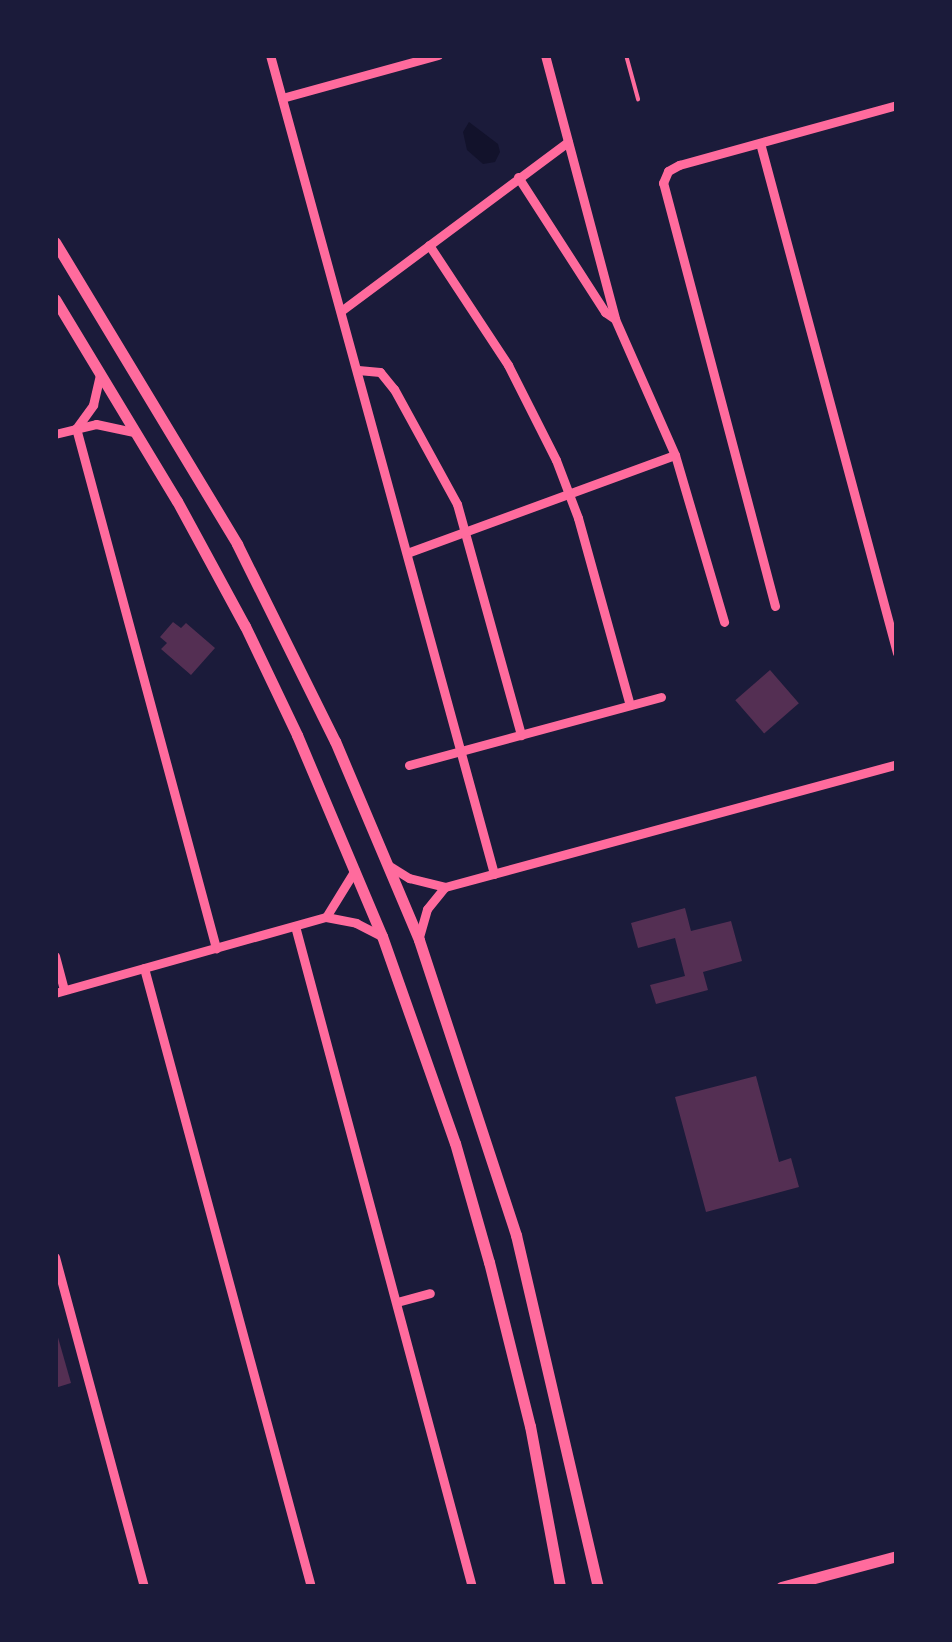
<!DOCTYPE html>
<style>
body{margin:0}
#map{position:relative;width:952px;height:1642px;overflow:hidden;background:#1b1b3a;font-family:"Fira Sans Condensed",sans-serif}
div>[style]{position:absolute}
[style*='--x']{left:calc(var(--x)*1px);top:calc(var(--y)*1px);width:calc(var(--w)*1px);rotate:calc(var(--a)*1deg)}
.water>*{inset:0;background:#12122b}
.building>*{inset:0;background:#542f53;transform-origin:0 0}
.service>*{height:4px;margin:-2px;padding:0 2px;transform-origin:2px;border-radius:2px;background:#ff6b9d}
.minor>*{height:9px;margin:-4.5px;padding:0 4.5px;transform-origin:4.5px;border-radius:4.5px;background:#ff6b9d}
.tertiary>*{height:11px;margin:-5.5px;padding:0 5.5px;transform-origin:5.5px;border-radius:5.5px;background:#ff6b9d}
span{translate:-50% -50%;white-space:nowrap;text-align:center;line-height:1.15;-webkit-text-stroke:9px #1b1b3a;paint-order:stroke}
.frame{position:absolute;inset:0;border:58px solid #1b1b3a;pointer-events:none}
</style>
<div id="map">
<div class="water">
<i style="clip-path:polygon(469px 122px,498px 144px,500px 152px,495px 162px,483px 164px,467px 150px,463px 132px)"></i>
</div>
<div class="building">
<i style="clip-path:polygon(173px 622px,181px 628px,186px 623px,215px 648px,191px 675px,161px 649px,167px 643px,160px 637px)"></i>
<i style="left:770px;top:670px;width:44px;height:46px;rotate:49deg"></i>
<i style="clip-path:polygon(685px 908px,691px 931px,731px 921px,742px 961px,703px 972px,708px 990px,656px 1004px,650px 985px,685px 976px,675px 938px,638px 948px,631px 923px)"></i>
<i style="clip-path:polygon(756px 1076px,779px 1162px,791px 1158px,799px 1187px,706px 1212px,675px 1097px)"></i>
<i style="clip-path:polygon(55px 1327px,71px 1383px,55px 1388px)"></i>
</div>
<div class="service">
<i style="--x:626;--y:55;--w:46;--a:74.7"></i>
</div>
<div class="minor">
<i style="--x:270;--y:55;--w:849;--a:74.7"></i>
<i style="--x:545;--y:55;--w:273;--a:75.1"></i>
<i style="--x:615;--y:319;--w:149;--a:66.2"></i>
<i style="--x:675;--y:455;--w:174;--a:73.6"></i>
<i style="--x:282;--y:98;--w:162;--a:-15.4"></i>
<i style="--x:760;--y:143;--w:528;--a:74.96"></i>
<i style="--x:518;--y:177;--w:161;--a:57.2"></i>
<i style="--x:605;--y:312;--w:12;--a:35"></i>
<i style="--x:429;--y:245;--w:144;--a:56.6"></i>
<i style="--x:508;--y:365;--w:106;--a:63.2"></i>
<i style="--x:556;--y:460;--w:62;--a:69.2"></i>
<i style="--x:578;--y:518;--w:194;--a:74.5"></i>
<i style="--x:341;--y:311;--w:283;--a:-36.7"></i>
<i style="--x:358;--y:370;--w:22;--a:5"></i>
<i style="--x:380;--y:372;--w:22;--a:51"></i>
<i style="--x:394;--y:389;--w:131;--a:61.3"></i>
<i style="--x:457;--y:504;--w:240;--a:74.5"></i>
<i style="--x:78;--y:426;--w:26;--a:-54"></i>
<i style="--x:93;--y:405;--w:31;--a:-77"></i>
<i style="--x:76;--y:428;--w:539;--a:74.93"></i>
<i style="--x:55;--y:434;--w:42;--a:-13.7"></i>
<i style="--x:96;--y:424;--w:40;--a:12"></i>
<i style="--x:407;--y:553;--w:285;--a:-20.1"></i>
<i style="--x:775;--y:606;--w:438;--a:-104.8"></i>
<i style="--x:663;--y:183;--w:13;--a:-67"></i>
<i style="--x:668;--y:171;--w:13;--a:-29"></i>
<i style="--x:679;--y:165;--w:226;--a:-15.4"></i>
<i style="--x:409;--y:765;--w:261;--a:-15.1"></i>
<i style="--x:388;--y:865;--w:25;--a:32"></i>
<i style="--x:409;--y:878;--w:37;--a:14"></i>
<i style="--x:445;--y:887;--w:468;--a:-15.2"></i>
<i style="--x:326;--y:917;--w:55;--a:-58.3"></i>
<i style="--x:295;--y:926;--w:684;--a:75.01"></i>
<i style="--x:419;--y:937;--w:29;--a:-74"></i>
<i style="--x:427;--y:909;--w:28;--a:-51"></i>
<i style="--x:55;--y:956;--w:35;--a:75"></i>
<i style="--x:144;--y:968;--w:641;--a:74.9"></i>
<i style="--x:55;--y:993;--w:281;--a:-15.7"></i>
<i style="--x:326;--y:917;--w:31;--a:11"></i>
<i style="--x:356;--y:923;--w:29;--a:27"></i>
<i style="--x:55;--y:1257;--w:342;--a:74.9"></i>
<i style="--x:397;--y:1302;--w:34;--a:-15"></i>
</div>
<div class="tertiary">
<i style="--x:55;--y:242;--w:353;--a:58.9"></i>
<i style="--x:237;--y:544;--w:220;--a:63.6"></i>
<i style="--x:335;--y:741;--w:216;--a:67.1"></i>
<i style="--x:419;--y:940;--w:311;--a:71.8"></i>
<i style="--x:516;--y:1235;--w:361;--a:76.9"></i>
<i style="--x:55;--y:299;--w:236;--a:58.9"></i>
<i style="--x:177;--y:501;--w:142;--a:61.5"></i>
<i style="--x:245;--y:626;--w:121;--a:64.5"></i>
<i style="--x:297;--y:735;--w:218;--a:67.1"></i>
<i style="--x:382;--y:936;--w:219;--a:70.6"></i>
<i style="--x:455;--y:1143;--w:124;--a:74.1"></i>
<i style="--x:489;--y:1262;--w:169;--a:76"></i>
<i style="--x:530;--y:1426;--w:164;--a:79.4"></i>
<i style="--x:781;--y:1587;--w:120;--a:-15"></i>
</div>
<div class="frame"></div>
</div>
